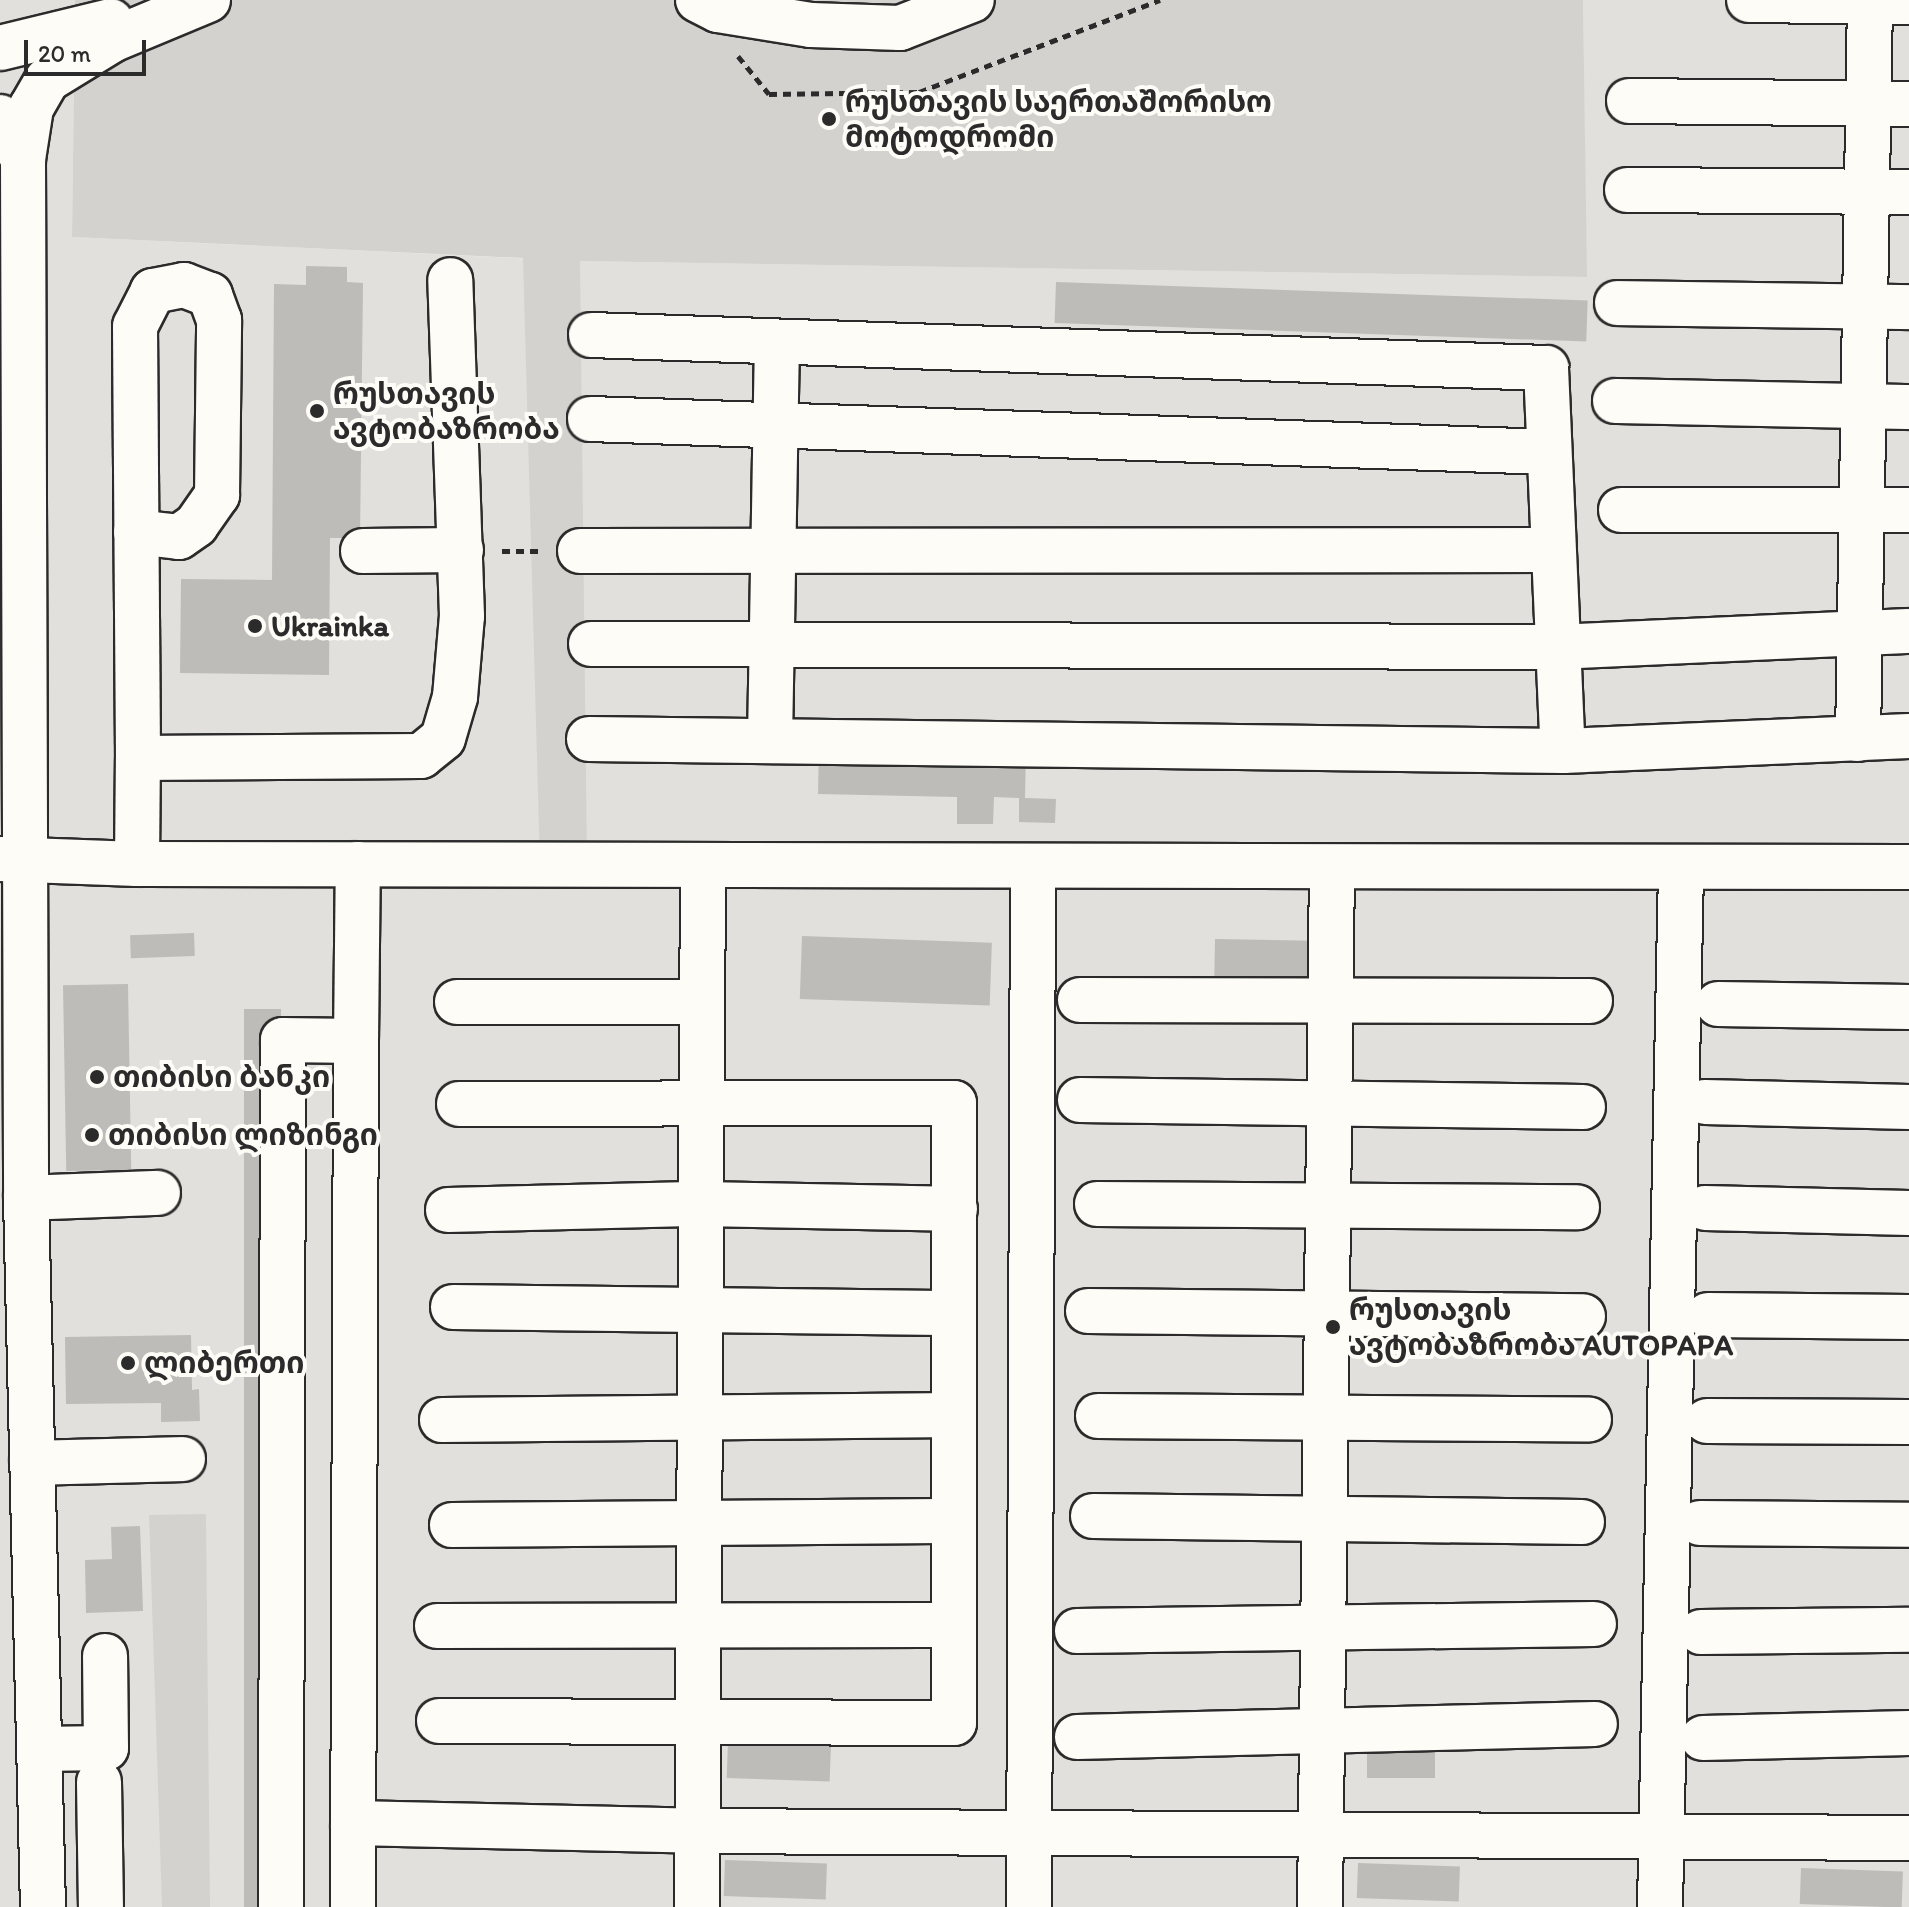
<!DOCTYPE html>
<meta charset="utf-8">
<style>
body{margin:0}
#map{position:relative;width:1909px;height:1907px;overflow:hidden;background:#f0efeb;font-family:Itim,"Noto Sans Georgian",sans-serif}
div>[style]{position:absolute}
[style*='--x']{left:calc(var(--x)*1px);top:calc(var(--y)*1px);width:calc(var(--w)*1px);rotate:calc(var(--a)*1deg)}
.built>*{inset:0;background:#e1e0dc}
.green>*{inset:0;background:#d3d2cf}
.building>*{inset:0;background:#bdbcb8;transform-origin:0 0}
.path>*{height:5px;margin-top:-2.5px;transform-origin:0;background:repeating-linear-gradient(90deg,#2b2b2b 0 8px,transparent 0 14px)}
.roads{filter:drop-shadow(2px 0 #2b2b2b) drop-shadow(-2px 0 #2b2b2b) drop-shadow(0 2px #2b2b2b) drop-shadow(0 -2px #2b2b2b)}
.minor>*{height:44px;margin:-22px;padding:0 22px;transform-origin:22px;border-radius:22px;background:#fdfcf7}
.dots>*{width:22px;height:22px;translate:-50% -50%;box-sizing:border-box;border:4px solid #fdfcf7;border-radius:50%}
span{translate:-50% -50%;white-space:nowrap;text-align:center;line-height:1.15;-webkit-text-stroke:8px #fdfcf7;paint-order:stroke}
.poi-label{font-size:30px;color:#2b2b2b;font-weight:700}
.left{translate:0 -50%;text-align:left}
.scale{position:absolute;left:24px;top:40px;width:122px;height:36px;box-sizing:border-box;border:4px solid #2b2b2b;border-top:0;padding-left:10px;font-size:24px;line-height:28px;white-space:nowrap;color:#2b2b2b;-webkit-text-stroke:6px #fdfcf7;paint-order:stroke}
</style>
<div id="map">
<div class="built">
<i style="clip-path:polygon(0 0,75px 0,72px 237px,579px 261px,1586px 277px,1583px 0,1909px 0,1909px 1907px,0 1907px)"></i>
</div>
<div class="green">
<i style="clip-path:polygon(75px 0,1583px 0,1587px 277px,580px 261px,587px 865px,540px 865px,523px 258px,72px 237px)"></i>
<i style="clip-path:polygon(206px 1514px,210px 1907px,162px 1907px,149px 1515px)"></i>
</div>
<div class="building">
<i style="clip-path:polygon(306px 266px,347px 267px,347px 282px,363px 283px,360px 538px,330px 538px,329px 675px,180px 673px,181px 579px,272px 580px,274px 284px,306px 285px)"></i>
<i style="left:1056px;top:282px;width:532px;height:41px;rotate:2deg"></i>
<i style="clip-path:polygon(819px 746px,1026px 751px,1025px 798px,1056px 799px,1055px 823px,1019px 822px,1019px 798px,994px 797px,993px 824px,957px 824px,957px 797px,818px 794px)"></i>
<i style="left:194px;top:933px;width:23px;height:64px;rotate:88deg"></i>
<i style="left:802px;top:936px;width:190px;height:63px;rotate:2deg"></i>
<i style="left:1215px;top:939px;width:112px;height:40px;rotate:1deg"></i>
<i style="left:128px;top:984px;width:186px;height:65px;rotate:89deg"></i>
<i style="left:244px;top:1009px;width:37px;height:898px"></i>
<i style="clip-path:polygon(191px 1335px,192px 1390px,199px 1389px,200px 1421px,161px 1422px,161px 1403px,66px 1404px,65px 1337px)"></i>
<i style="clip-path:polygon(140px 1526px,143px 1611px,86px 1613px,85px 1560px,112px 1559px,111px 1527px)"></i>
<i style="left:1367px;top:1733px;width:68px;height:45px"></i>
<i style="left:728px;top:1741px;width:103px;height:37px;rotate:2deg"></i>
<i style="left:725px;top:1860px;width:102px;height:36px;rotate:2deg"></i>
<i style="left:1358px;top:1863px;width:102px;height:35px;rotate:2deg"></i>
<i style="left:1801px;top:1868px;width:102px;height:36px;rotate:2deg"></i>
</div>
<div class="path">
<i style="--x:738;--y:56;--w:49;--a:50.8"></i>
<i style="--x:769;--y:94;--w:150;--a:-0.8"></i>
<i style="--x:919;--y:92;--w:258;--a:-20.9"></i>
<i style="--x:502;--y:551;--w:38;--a:0"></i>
</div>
<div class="roads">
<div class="minor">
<i style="--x:698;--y:0;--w:22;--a:27"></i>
<i style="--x:718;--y:10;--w:94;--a:9.2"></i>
<i style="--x:811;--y:25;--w:89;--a:1.9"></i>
<i style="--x:900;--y:28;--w:77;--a:-21.3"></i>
<i style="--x:1749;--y:0;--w:160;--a:0.7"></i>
<i style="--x:0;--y:48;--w:114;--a:-13.7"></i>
<i style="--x:1629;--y:101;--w:280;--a:0.6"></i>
<i style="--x:0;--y:117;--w:48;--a:61.3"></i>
<i style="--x:23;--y:159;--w:1039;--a:89.83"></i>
<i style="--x:26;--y:1198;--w:709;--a:88.63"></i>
<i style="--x:23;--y:159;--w:52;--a:-81.1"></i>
<i style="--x:31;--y:108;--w:32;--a:-60"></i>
<i style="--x:47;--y:80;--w:76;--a:-31.6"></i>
<i style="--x:112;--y:40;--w:104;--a:-22.6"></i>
<i style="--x:1627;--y:190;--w:282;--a:0.4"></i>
<i style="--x:1617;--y:303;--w:292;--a:0.8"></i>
<i style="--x:591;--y:335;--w:956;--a:1.98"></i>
<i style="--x:1546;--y:368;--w:383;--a:87.5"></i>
<i style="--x:1563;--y:751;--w:346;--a:-2.5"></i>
<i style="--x:1615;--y:401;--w:294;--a:1.2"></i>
<i style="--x:590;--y:419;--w:959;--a:1.97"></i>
<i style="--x:1621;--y:510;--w:288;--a:0"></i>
<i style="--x:136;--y:532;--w:43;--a:6.6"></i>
<i style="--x:179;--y:537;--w:21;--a:-35"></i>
<i style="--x:196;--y:525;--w:37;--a:-55"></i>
<i style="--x:217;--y:495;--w:175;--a:-89.3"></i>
<i style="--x:219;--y:320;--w:27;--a:-110"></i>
<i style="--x:210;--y:295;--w:28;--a:-159"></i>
<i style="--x:184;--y:285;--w:32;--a:169"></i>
<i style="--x:153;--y:291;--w:39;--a:117"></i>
<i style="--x:135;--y:326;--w:432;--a:89.6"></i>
<i style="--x:363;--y:551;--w:98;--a:-0.6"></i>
<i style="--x:580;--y:551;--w:970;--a:-0.06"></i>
<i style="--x:591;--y:644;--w:965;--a:0.18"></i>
<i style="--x:1556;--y:647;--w:353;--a:-2.6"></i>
<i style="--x:589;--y:739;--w:974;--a:0.71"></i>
<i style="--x:1858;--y:739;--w:739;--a:-89.07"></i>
<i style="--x:770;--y:741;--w:399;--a:-89"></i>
<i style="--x:0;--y:859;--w:137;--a:2.1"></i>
<i style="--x:137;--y:864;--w:1772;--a:0.1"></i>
<i style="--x:137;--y:864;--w:106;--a:-89.5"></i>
<i style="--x:138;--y:758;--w:283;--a:-0.4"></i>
<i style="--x:421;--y:756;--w:28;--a:-39"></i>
<i style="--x:443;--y:738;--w:43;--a:-73.7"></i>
<i style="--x:455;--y:697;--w:81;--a:-85.1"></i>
<i style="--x:462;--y:616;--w:336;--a:-92"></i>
<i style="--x:1080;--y:1000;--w:510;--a:0.11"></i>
<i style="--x:457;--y:1002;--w:245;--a:0"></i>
<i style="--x:1718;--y:1004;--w:191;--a:0.9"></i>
<i style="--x:356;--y:1041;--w:177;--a:-89.4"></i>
<i style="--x:1080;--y:1100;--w:503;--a:0.8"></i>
<i style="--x:1705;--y:1102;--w:204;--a:1.4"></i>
<i style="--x:26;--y:1198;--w:132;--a:-2.2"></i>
<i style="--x:1097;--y:1204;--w:480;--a:0.4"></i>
<i style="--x:1705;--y:1208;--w:204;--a:1.4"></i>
<i style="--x:448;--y:1210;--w:253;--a:-1.4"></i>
<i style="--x:701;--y:1204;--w:254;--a:1.1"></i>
<i style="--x:453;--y:1307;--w:501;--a:0.69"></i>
<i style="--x:1088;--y:1311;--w:495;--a:0.6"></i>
<i style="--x:1708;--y:1315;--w:201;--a:0.6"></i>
<i style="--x:1098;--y:1416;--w:491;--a:0.4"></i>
<i style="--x:442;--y:1420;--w:512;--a:-0.56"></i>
<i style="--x:1707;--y:1421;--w:202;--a:0.3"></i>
<i style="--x:32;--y:1463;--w:151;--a:-1.5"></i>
<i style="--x:1093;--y:1516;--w:489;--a:0.7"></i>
<i style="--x:1700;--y:1523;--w:209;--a:0.5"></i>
<i style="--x:452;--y:1525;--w:502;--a:-0.46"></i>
<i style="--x:437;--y:1626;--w:517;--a:-0.11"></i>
<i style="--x:1077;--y:1631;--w:517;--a:-0.78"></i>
<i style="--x:1701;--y:1632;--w:208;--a:-0.6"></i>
<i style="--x:439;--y:1721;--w:515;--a:0.22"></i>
<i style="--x:954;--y:1723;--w:620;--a:-90"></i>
<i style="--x:954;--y:1103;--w:495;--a:179.9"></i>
<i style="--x:1077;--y:1737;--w:518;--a:-1.44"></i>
<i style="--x:1703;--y:1738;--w:206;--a:-1.4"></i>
<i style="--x:39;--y:1749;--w:67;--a:-0.9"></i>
<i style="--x:106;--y:1748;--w:92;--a:-90.6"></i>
<i style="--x:99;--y:1782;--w:125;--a:89.1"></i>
<i style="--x:353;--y:1823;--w:344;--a:1.3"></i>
<i style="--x:697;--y:1831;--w:1212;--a:0.33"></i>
<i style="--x:281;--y:1907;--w:867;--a:-89.87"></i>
<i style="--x:283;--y:1040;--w:73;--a:0.8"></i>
<i style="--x:356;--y:1041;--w:866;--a:90.2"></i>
<i style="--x:697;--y:1907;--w:1041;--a:-89.67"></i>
<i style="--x:1029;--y:1907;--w:1041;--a:-89.78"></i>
<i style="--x:1320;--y:1907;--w:1039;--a:-89.34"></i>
<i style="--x:1660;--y:1907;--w:1040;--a:-88.84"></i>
</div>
</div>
<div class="dots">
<i style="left:829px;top:119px;background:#2b2b2b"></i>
<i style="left:317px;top:411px;background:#2b2b2b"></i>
<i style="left:255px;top:626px;background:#2b2b2b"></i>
<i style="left:97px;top:1077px;background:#2b2b2b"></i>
<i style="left:92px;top:1135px;background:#2b2b2b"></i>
<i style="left:1333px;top:1327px;background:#2b2b2b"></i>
<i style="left:128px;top:1363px;background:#2b2b2b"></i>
</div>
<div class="poi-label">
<span class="left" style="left:845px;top:119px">რუსთავის საერთაშორისო<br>მოტოდრომი</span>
<span class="left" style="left:333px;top:411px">რუსთავის<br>ავტობაზრობა</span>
<span class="left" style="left:271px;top:626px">Ukrainka</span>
<span class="left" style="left:113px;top:1077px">თიბისი ბანკი</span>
<span class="left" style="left:108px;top:1135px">თიბისი ლიზინგი</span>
<span class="left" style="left:1349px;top:1327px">რუსთავის<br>ავტობაზრობა AUTOPAPA</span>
<span class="left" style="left:144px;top:1363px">ლიბერთი</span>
</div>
<div class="scale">20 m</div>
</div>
